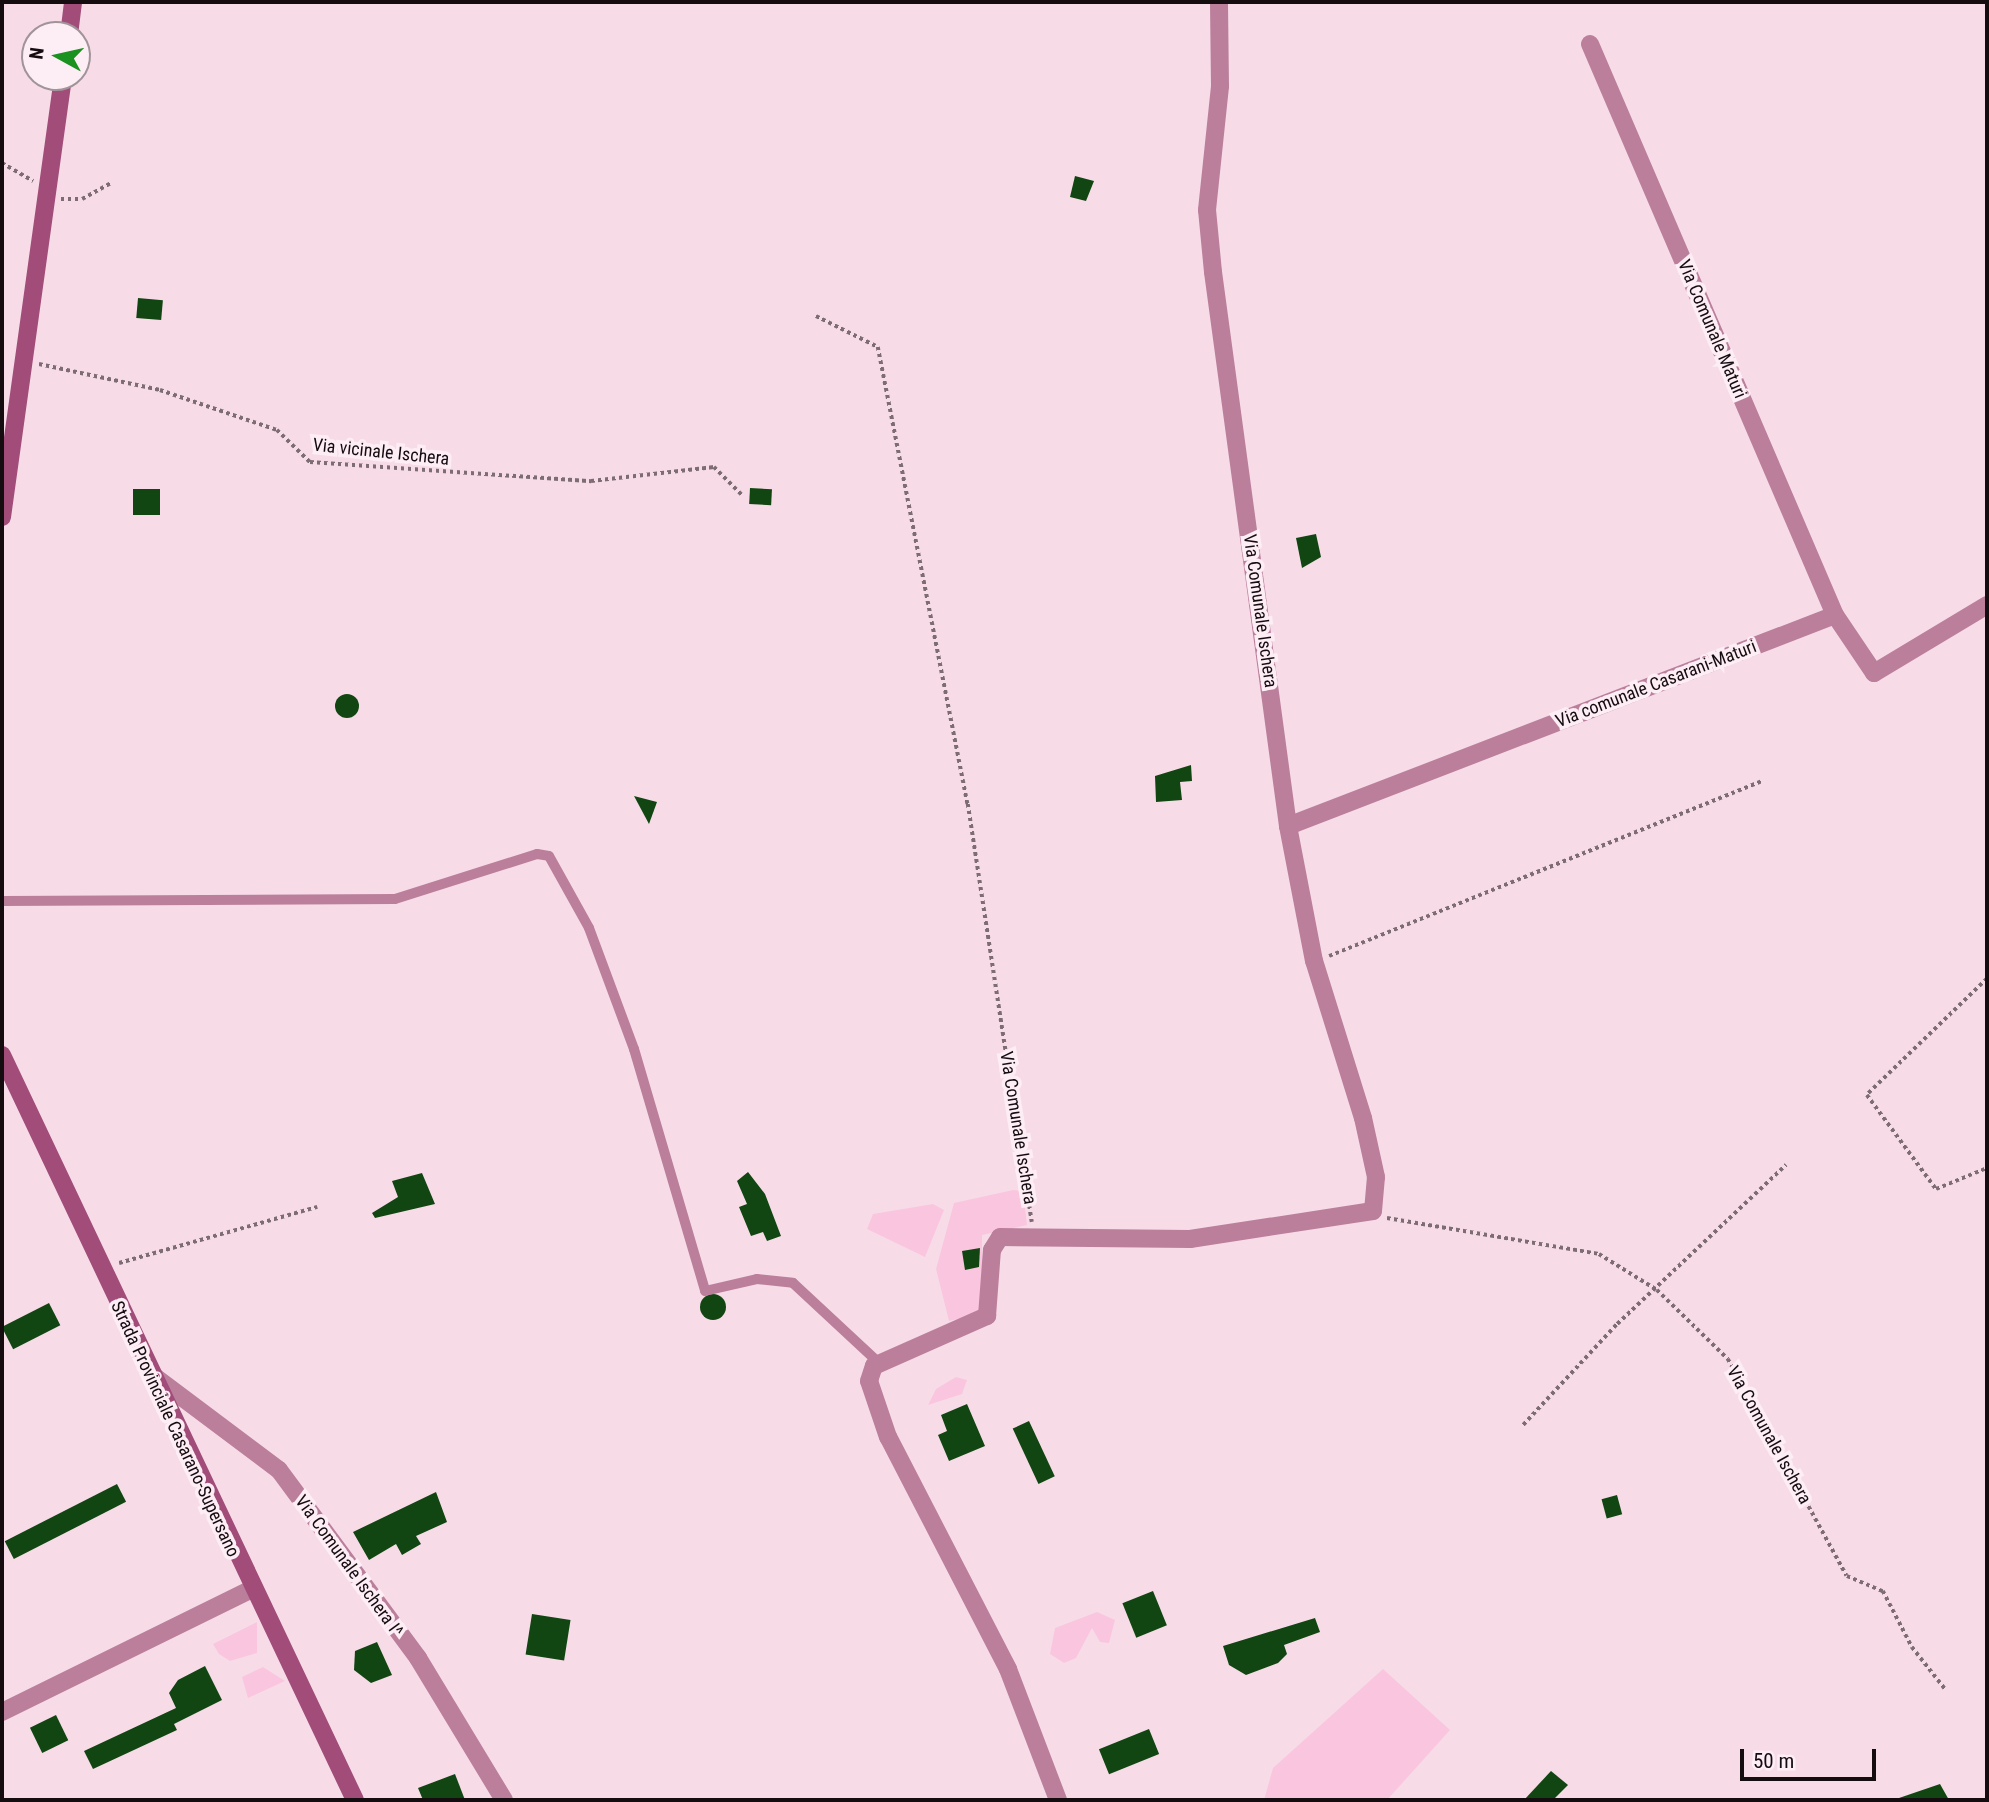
<!DOCTYPE html>
<style>
body{margin:0}
#map{position:relative;width:1989px;height:1802px;overflow:hidden;background:#f7dce8;font-family:"Roboto Condensed",sans-serif}
div>[style]{position:absolute}
[style*='--x']{left:calc(var(--x)*1px);top:calc(var(--y)*1px);width:calc(var(--w)*1px);rotate:calc(var(--a)*1deg)}
.green>*{inset:0;background:#fac6df}
.building>*{inset:0;background:#114612;transform-origin:0 0}
.round{border-radius:50%}
.path>*{height:3.5px;margin-top:-1.75px;transform-origin:0;background:repeating-linear-gradient(90deg,#7d6c73 0 3.5px,transparent 0 7px)}
.lane>*{height:10px;margin:-5px;padding:0 5px;transform-origin:5px;border-radius:5px;background:#bb7f9c}
.street>*{height:18px;margin:-9px;padding:0 9px;transform-origin:9px;border-radius:9px;background:#bb7f9c}
.secondary>*{height:18px;margin:-9px;padding:0 9px;transform-origin:9px;border-radius:9px;background:#a14c79}
span{translate:-50% -50%;white-space:nowrap;text-align:center;line-height:1.15;-webkit-text-stroke:7px #fdedf4;paint-order:stroke}
.street-label{font-size:18px;color:#150c10}
.frame{position:absolute;inset:0;border:4px solid #150c10;pointer-events:none}
.north{position:absolute;left:21px;top:21px;width:70px;height:70px;box-sizing:border-box;background:#fdedf4;border:2px solid #a09399;border-radius:50%;rotate:278deg;font-size:19px;font-weight:700;line-height:28px;text-align:center;color:#150c10}
.north::after{content:'';display:block;margin:auto;width:24px;height:32px;background:#1b9220;clip-path:polygon(50% 0,100% 100%,50% 72%,0 100%)}
.scale{position:absolute;left:1740px;top:1749px;width:136px;height:32px;box-sizing:border-box;border:4px solid #150c10;border-top:0;padding-left:9px;font-size:21px;line-height:24px;white-space:nowrap;color:#150c10;-webkit-text-stroke:5px #fdedf4;paint-order:stroke}
</style>
<div id="map">
<div class="green">
<i style="clip-path:polygon(1013px 1190px,1023px 1191px,1027px 1225px,982px 1235px,982px 1301px,977px 1315px,949px 1321px,936px 1269px,954px 1203px)"></i>
<i style="clip-path:polygon(933px 1204px,944px 1210px,925px 1257px,867px 1229px,873px 1214px)"></i>
<i style="clip-path:polygon(956px 1377px,967px 1380px,962px 1394px,928px 1405px,936px 1389px)"></i>
<i style="clip-path:polygon(1097px 1612px,1115px 1620px,1109px 1643px,1100px 1642px,1092px 1628px,1076px 1658px,1064px 1663px,1050px 1654px,1055px 1628px)"></i>
<i style="clip-path:polygon(257px 1622px,257px 1653px,230px 1661px,219px 1654px,213px 1644px)"></i>
<i style="clip-path:polygon(263px 1667px,285px 1681px,248px 1698px,242px 1677px)"></i>
<i style="clip-path:polygon(1383px 1669px,1450px 1730px,1387px 1800px,1264px 1800px,1273px 1768px)"></i>
</div>
<div class="building">
<i style="clip-path:polygon(1075px 176px,1094px 181px,1086px 201px,1070px 197px)"></i>
<i style="left:138px;top:298px;width:25px;height:20px;rotate:5deg"></i>
<i style="left:750px;top:488px;width:22px;height:16px;rotate:3deg"></i>
<i style="left:133px;top:489px;width:27px;height:26px"></i>
<i style="clip-path:polygon(1316px 534px,1321px 557px,1302px 568px,1296px 538px)"></i>
<i class="round" style="left:335px;top:694px;width:24px;height:24px"></i>
<i style="clip-path:polygon(1191px 765px,1192px 781px,1180px 782px,1182px 800px,1156px 802px,1155px 776px)"></i>
<i style="clip-path:polygon(634px 796px,657px 802px,649px 824px)"></i>
<i style="clip-path:polygon(748px 1172px,765px 1194px,781px 1236px,767px 1241px,763px 1232px,751px 1236px,739px 1207px,747px 1204px,737px 1181px)"></i>
<i style="clip-path:polygon(422px 1173px,435px 1204px,375px 1218px,372px 1213px,398px 1197px,392px 1181px)"></i>
<i style="clip-path:polygon(980px 1248px,979px 1267px,965px 1270px,962px 1251px)"></i>
<i class="round" style="left:700px;top:1294px;width:26px;height:26px"></i>
<i style="left:49px;top:1303px;width:25px;height:53px;rotate:63deg"></i>
<i style="clip-path:polygon(967px 1404px,985px 1446px,949px 1461px,938px 1435px,947px 1431px,941px 1415px)"></i>
<i style="left:1029px;top:1421px;width:61px;height:18px;rotate:65deg"></i>
<i style="left:117px;top:1484px;width:20px;height:126px;rotate:63deg"></i>
<i style="clip-path:polygon(436px 1492px,447px 1522px,416px 1536px,421px 1544px,402px 1555px,396px 1544px,369px 1560px,353px 1532px)"></i>
<i style="left:1617px;top:1495px;width:20px;height:16px;rotate:75deg"></i>
<i style="left:1153px;top:1591px;width:37px;height:33px;rotate:68deg"></i>
<i style="left:532px;top:1614px;width:39px;height:41px;rotate:9deg"></i>
<i style="clip-path:polygon(1315px 1618px,1320px 1632px,1284px 1645px,1287px 1654px,1278px 1663px,1246px 1675px,1229px 1665px,1223px 1646px)"></i>
<i style="clip-path:polygon(377px 1642px,392px 1675px,371px 1683px,354px 1670px,355px 1651px)"></i>
<i style="clip-path:polygon(205px 1666px,222px 1700px,174px 1724px,177px 1730px,93px 1769px,84px 1751px,176px 1708px,169px 1693px,178px 1680px)"></i>
<i style="left:56px;top:1715px;width:28px;height:29px;rotate:64deg"></i>
<i style="left:1149px;top:1729px;width:27px;height:54px;rotate:68deg"></i>
<i style="clip-path:polygon(1551px 1771px,1568px 1785px,1553px 1800px,1524px 1800px)"></i>
<i style="clip-path:polygon(455px 1774px,465px 1800px,423px 1800px,418px 1788px)"></i>
<i style="clip-path:polygon(1940px 1784px,1949px 1800px,1900px 1800px,1899px 1798px)"></i>
</div>
<div class="path">
<i style="--x:2;--y:163;--w:36;--a:30"></i>
<i style="--x:61;--y:199;--w:21;--a:0"></i>
<i style="--x:82;--y:199;--w:33;--a:-29"></i>
<i style="--x:816;--y:316;--w:69;--a:26.6"></i>
<i style="--x:878;--y:347;--w:466;--a:78.9"></i>
<i style="--x:968;--y:804;--w:423;--a:81.3"></i>
<i style="--x:39;--y:364;--w:124;--a:12.1"></i>
<i style="--x:160;--y:390;--w:124;--a:18.9"></i>
<i style="--x:277;--y:430;--w:46;--a:44.1"></i>
<i style="--x:310;--y:462;--w:282;--a:3.9"></i>
<i style="--x:591;--y:481;--w:124;--a:-6.5"></i>
<i style="--x:714;--y:467;--w:41;--a:45"></i>
<i style="--x:1329;--y:956;--w:468;--a:-22"></i>
<i style="--x:1987;--y:979;--w:167;--a:136"></i>
<i style="--x:1867;--y:1095;--w:117;--a:53.7"></i>
<i style="--x:1936;--y:1189;--w:55;--a:-22.4"></i>
<i style="--x:1387;--y:1218;--w:215;--a:9.6"></i>
<i style="--x:1599;--y:1254;--w:68;--a:31.8"></i>
<i style="--x:1657;--y:1290;--w:99;--a:44.2"></i>
<i style="--x:1728;--y:1359;--w:247;--a:61.3"></i>
<i style="--x:1847;--y:1576;--w:39;--a:23"></i>
<i style="--x:1883;--y:1591;--w:63;--a:62.6"></i>
<i style="--x:1912;--y:1647;--w:53;--a:51.8"></i>
<i style="--x:119;--y:1263;--w:206;--a:-15.8"></i>
<i style="--x:1523;--y:1425;--w:138;--a:-47.1"></i>
<i style="--x:1617;--y:1324;--w:232;--a:-43.3"></i>
</div>
<div class="lane">
<i style="--x:2;--y:901;--w:393;--a:-0.3"></i>
<i style="--x:395;--y:899;--w:149;--a:-17.6"></i>
<i style="--x:537;--y:854;--w:12;--a:9"></i>
<i style="--x:549;--y:856;--w:82;--a:60.9"></i>
<i style="--x:589;--y:928;--w:129;--a:69.6"></i>
<i style="--x:634;--y:1049;--w:252;--a:73.6"></i>
<i style="--x:705;--y:1291;--w:53;--a:-13"></i>
<i style="--x:757;--y:1279;--w:36;--a:6"></i>
<i style="--x:793;--y:1283;--w:116;--a:42.9"></i>
</div>
<div class="street">
<i style="--x:1590;--y:44;--w:621;--a:66.78"></i>
<i style="--x:1288;--y:826;--w:586;--a:-21.09"></i>
<i style="--x:1835;--y:615;--w:70;--a:56.1"></i>
<i style="--x:1874;--y:673;--w:132;--a:-31"></i>
<i style="--x:151;--y:1374;--w:160;--a:36.9"></i>
<i style="--x:279;--y:1470;--w:234;--a:53.5"></i>
<i style="--x:418;--y:1658;--w:166;--a:58.8"></i>
<i style="--x:2;--y:1712;--w:276;--a:-26.2"></i>
<i style="--x:1058;--y:1800;--w:140;--a:-110.9"></i>
<i style="--x:1008;--y:1669;--w:261;--a:-117.3"></i>
<i style="--x:888;--y:1437;--w:59;--a:-108.7"></i>
<i style="--x:869;--y:1381;--w:16;--a:-72"></i>
<i style="--x:874;--y:1366;--w:124;--a:-23.9"></i>
<i style="--x:987;--y:1316;--w:66;--a:-85.7"></i>
<i style="--x:992;--y:1250;--w:15;--a:-58"></i>
<i style="--x:1000;--y:1237;--w:190;--a:0.6"></i>
<i style="--x:1190;--y:1239;--w:185;--a:-8.7"></i>
<i style="--x:1373;--y:1211;--w:34;--a:-85"></i>
<i style="--x:1376;--y:1177;--w:60;--a:-102.4"></i>
<i style="--x:1363;--y:1118;--w:164;--a:-107.3"></i>
<i style="--x:1314;--y:961;--w:137;--a:-100.9"></i>
<i style="--x:1288;--y:826;--w:559;--a:-97.71"></i>
<i style="--x:1213;--y:272;--w:62;--a:-95.5"></i>
<i style="--x:1207;--y:210;--w:125;--a:-84"></i>
<i style="--x:1220;--y:86;--w:84;--a:-90.7"></i>
</div>
<div class="secondary">
<i style="--x:69;--y:35;--w:33;--a:-83"></i>
<i style="--x:2;--y:517;--w:444;--a:-82.1"></i>
<i style="--x:2;--y:1055;--w:824;--a:64.65"></i>
</div>
<div class="street-label">
<span style="left:1712px;top:329px;rotate:67deg">Via Comunale Maturi</span>
<span style="left:381px;top:452px;rotate:6deg">Via vicinale Ischera</span>
<span style="left:1260px;top:611px;rotate:82deg">Via Comunale Ischera</span>
<span style="left:1656px;top:684px;rotate:-21deg">Via comunale Casarani-Maturi</span>
<span style="left:1018px;top:1128px;rotate:81deg">Via Comunale Ischera</span>
<span style="left:175px;top:1429px;rotate:65deg">Strada Provinciale Casarano-Supersano</span>
<span style="left:1769px;top:1435px;rotate:61deg">Via Comunale Ischera</span>
<span style="left:349px;top:1566px;rotate:54deg">Via Comunale Ischera I^</span>
</div>
<div class="frame"></div>
<div class="north">N</div>
<div class="scale">50 m</div>
</div>
